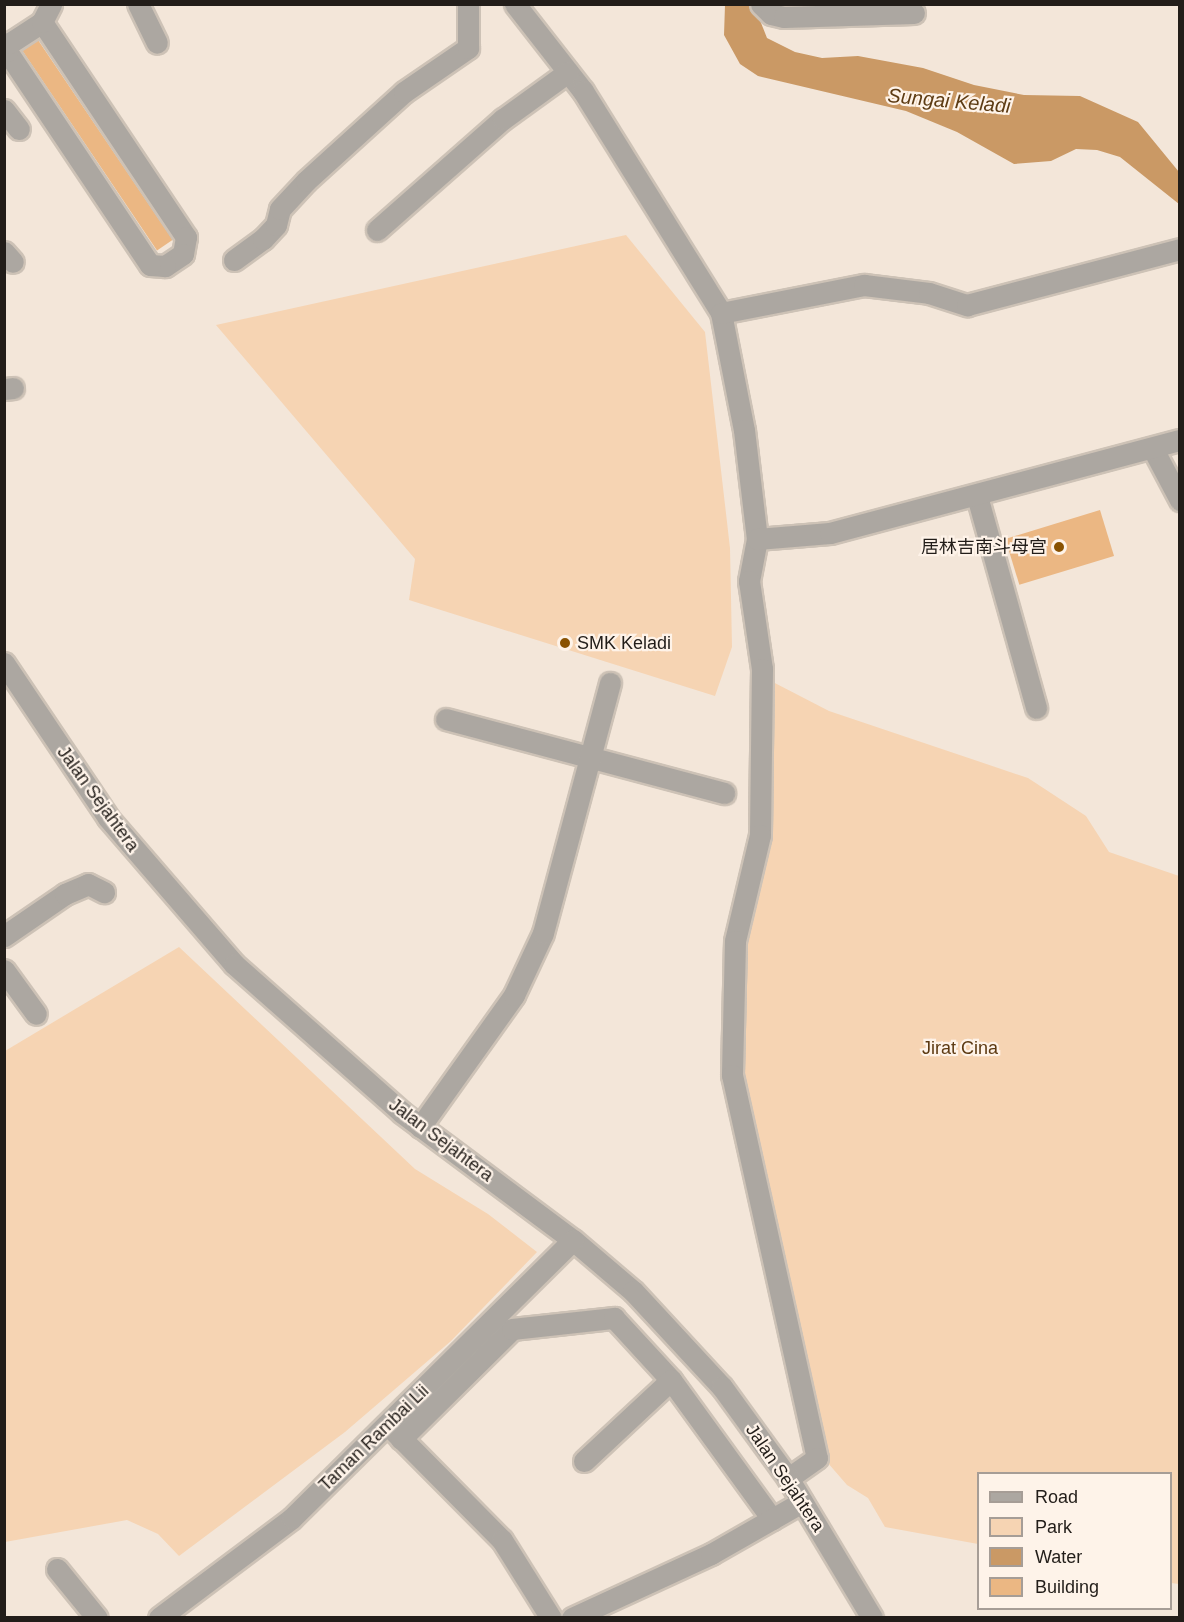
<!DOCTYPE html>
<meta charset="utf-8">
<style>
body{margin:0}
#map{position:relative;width:1184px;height:1622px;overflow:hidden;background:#f3e6d9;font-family:Helvetica,"Noto Sans SC",sans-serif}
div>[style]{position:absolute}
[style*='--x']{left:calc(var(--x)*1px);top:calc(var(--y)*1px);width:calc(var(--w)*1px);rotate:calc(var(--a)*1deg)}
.green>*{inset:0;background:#f6d4b3}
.water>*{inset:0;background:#ca9965}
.building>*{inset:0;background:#ebb783;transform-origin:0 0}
.roads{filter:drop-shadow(2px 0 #cdc2b6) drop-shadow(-2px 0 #cdc2b6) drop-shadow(0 2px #cdc2b6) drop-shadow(0 -2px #cdc2b6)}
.minor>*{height:21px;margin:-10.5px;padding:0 10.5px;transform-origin:10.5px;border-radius:10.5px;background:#aca7a1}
.dots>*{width:16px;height:16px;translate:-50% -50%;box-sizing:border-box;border:3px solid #fef3e9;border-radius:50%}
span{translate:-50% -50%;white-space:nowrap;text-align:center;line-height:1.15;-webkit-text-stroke:4.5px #fef3e9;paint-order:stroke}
.poi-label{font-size:18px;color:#221d19}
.right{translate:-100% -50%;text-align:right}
.left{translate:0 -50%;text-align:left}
.street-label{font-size:18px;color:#221d19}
.park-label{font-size:18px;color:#5d3a12}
.water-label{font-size:20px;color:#5d3b13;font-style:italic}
.frame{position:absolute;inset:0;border:6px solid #221d19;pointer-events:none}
.legend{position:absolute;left:977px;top:1472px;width:195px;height:138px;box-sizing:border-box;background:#fef3e9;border:2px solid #a69d96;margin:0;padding:8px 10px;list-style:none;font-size:18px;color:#221d19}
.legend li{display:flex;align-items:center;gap:12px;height:30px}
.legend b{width:30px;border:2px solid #a69d96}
</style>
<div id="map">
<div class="green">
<i style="clip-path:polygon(626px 235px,705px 332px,730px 548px,732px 647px,715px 696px,409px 600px,415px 559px,216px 325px)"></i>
<i style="clip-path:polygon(769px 680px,829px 711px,1028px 778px,1086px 816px,1109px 852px,1179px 876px,1179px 1584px,1171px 1583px,1170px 1474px,978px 1474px,978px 1544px,885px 1527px,868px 1498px,847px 1485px,821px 1455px,739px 1075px,741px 941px)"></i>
<i style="clip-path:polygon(179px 947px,415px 1169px,488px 1214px,537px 1252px,451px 1341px,345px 1432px,179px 1556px,158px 1534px,127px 1520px,5px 1542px,5px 1051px)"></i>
</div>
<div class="water">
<i style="clip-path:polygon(725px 5px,754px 5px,767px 38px,795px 52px,822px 58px,858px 56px,923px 68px,974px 85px,1024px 95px,1080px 96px,1138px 122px,1179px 172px,1179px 204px,1120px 157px,1097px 150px,1076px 149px,1051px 161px,1014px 164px,957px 132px,906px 111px,758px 76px,740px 64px,724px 35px)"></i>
</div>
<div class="building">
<i style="left:38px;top:40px;width:241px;height:19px;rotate:56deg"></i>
<i style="left:1100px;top:510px;width:48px;height:99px;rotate:73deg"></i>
</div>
<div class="roads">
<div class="minor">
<i style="--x:138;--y:4;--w:43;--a:64"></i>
<i style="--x:515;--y:4;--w:110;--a:52"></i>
<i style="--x:583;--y:91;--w:261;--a:58.1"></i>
<i style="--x:721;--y:313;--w:119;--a:78.9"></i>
<i style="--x:744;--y:430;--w:110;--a:83.2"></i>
<i style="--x:757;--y:539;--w:43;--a:100.8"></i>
<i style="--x:749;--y:581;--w:89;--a:81.6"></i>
<i style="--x:762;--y:669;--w:166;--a:90.7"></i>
<i style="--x:760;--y:835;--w:109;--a:103.3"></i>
<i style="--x:735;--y:941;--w:134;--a:91.3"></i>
<i style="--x:732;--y:1075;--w:392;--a:77.5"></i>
<i style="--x:817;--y:1458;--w:35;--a:145"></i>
<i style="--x:761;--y:4;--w:14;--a:45"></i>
<i style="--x:771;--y:14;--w:13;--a:13"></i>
<i style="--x:784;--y:17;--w:130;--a:-1.8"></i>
<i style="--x:42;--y:22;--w:259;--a:56.2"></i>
<i style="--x:186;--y:237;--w:17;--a:100"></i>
<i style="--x:183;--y:254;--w:22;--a:146"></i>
<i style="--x:165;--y:266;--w:15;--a:-176"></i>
<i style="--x:150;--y:265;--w:257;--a:-123.8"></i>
<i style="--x:7;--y:51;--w:9;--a:-69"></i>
<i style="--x:10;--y:43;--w:38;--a:-33"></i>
<i style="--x:42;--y:22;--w:20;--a:-63"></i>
<i style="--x:4;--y:110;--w:24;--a:52"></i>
<i style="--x:377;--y:230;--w:168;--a:-41.4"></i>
<i style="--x:503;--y:119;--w:80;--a:-35.9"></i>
<i style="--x:4;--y:252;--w:13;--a:48"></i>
<i style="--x:234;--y:260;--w:36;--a:-36"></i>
<i style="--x:263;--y:239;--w:19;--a:-47"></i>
<i style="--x:276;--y:225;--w:16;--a:-76"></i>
<i style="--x:280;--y:209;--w:38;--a:-47"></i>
<i style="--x:306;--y:181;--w:132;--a:-42.2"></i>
<i style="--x:404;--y:92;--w:78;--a:-34.5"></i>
<i style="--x:468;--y:48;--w:44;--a:-90"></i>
<i style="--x:721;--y:313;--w:146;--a:-11.1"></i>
<i style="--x:864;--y:285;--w:65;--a:7"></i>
<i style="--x:929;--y:293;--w:40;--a:18"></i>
<i style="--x:967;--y:305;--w:220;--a:-14.7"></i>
<i style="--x:4;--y:389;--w:9;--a:-6"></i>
<i style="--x:1153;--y:449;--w:58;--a:62.1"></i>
<i style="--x:977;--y:496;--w:220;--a:74.4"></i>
<i style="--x:757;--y:539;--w:73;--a:-4.7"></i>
<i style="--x:830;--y:533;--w:362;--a:-14.9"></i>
<i style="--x:4;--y:663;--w:187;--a:56.1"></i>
<i style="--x:108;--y:818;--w:193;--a:49.2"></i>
<i style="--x:234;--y:964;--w:223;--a:41.5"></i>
<i style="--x:401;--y:1112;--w:214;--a:36.7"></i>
<i style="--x:573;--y:1240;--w:79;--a:40.4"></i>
<i style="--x:633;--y:1291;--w:131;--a:47.2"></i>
<i style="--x:722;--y:1387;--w:112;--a:54"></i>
<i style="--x:788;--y:1478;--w:163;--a:59"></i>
<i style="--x:446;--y:719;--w:288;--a:14.9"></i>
<i style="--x:4;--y:936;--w:74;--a:-34.5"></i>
<i style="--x:65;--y:894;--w:25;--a:-23"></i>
<i style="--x:88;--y:884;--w:18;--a:27"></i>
<i style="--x:4;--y:970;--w:54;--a:54"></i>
<i style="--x:420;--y:1127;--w:162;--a:-54.5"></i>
<i style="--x:514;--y:995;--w:68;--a:-64.9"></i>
<i style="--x:543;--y:933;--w:259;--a:-75"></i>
<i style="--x:392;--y:1429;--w:156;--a:45.3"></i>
<i style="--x:502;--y:1540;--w:92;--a:57.9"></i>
<i style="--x:401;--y:1439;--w:156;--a:-44.7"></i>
<i style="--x:512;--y:1329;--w:103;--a:-6.2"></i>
<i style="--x:614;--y:1318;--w:84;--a:47.4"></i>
<i style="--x:671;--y:1380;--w:172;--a:54"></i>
<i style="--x:584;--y:1461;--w:119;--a:-43"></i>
<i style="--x:57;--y:1569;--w:63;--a:50.8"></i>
<i style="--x:159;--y:1618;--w:166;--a:-36.9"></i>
<i style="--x:292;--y:1518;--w:395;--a:-44.7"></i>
<i style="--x:572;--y:1618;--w:153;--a:-24.7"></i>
<i style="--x:711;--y:1554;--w:105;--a:-29.7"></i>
</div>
</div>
<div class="dots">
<i style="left:1059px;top:547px;background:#895202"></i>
<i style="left:565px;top:643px;background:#895202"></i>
</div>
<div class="poi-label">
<span class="right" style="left:1047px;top:547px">居林吉南斗母宫</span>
<span class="left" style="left:577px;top:643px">SMK Keladi</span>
</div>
<div class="street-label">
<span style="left:98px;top:799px;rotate:54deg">Jalan Sejahtera</span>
<span style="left:441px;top:1140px;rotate:37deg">Jalan Sejahtera</span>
<span style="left:374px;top:1438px;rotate:-44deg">Taman Rambai Lii</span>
<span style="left:785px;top:1478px;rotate:56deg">Jalan Sejahtera</span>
</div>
<div class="park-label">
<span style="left:960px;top:1048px">Jirat Cina</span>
</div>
<div class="water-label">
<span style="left:949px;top:101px;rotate:5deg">Sungai Keladi</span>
</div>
<div class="frame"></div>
<ul class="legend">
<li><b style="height:8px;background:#aca7a1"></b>Road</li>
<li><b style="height:16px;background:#f6d4b3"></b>Park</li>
<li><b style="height:16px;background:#ca9965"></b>Water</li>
<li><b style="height:16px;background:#ebb783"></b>Building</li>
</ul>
</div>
